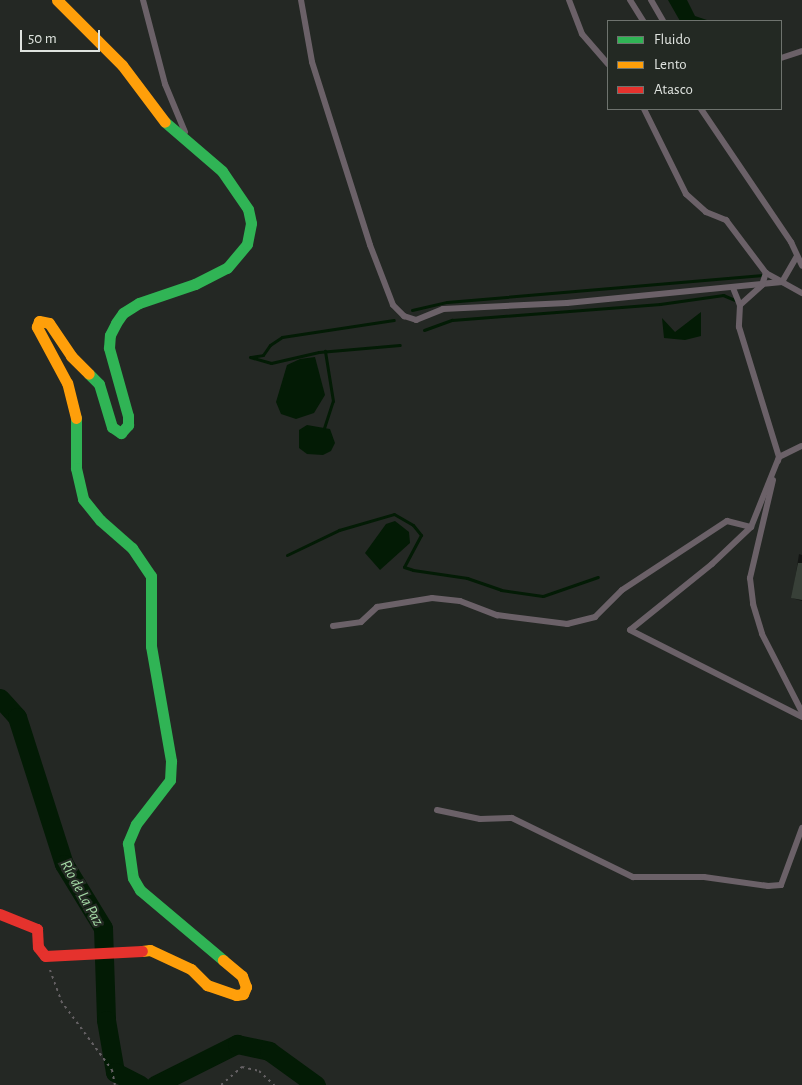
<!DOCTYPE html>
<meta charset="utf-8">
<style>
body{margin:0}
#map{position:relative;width:802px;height:1085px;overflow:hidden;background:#242824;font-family:"Alegreya Sans",sans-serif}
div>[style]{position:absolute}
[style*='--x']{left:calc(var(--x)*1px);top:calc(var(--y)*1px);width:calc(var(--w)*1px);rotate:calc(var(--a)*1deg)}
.water>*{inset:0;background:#031b05}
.shadow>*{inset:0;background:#0007}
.stream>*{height:3px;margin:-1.5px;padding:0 1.5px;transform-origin:1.5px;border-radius:1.5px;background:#031b05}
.river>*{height:19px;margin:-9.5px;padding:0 9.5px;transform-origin:9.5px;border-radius:9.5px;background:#031b05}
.building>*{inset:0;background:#384038}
.path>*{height:2px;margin-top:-1px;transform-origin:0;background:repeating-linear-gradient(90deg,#656164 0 2.5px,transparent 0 6.5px)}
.lane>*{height:6px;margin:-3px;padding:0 3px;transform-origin:3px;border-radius:3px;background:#6b6168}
.fast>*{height:11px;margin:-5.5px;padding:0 5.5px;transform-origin:5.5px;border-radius:5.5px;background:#30b455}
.slow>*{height:11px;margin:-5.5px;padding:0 5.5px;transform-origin:5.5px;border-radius:5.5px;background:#ff9f0a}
.jam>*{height:11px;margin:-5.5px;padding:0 5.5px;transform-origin:5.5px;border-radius:5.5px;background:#e5322d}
span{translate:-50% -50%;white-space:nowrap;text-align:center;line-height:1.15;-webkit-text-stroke:4.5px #232923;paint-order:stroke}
.water-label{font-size:16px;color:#a5daa6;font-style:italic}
.legend{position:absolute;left:607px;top:20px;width:175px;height:90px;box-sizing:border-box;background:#232923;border:1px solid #6e736e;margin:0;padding:6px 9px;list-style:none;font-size:15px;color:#dfe3df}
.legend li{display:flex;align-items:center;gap:10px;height:25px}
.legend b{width:25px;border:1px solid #6e736e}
.scale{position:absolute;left:20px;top:30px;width:80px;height:22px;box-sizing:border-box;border:2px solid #dfe3df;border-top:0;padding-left:6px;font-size:15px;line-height:18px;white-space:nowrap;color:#dfe3df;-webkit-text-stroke:4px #232923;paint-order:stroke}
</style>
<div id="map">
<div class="water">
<i style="clip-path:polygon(668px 0,687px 0,695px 16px,710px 21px,680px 21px)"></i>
<i style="clip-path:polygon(701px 312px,701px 336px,685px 340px,664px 338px,662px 318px,675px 332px)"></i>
<i style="clip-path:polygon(315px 357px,325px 395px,314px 413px,296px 419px,281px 414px,276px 402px,287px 365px,300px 359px)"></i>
<i style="clip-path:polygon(307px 425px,330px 429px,335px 443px,331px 451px,323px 455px,307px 454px,299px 448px,299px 430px)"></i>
<i style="clip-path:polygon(395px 521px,409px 532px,410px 543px,380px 570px,365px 553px,386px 524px)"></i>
</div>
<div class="shadow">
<i style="clip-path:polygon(799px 554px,802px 555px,802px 601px,792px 598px)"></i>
</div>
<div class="stream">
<i style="--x:412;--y:310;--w:36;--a:-13"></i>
<i style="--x:447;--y:302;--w:317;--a:-4.9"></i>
<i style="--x:424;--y:330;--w:30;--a:-20"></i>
<i style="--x:452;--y:320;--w:209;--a:-4.4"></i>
<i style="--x:660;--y:304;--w:64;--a:-8.1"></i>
<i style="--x:723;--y:295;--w:15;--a:23"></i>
<i style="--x:250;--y:357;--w:22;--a:16"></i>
<i style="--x:271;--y:363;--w:49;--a:-12.9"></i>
<i style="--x:319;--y:352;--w:81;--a:-4.9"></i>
<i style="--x:251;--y:357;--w:12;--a:-9"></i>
<i style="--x:263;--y:355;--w:12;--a:-55"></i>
<i style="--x:270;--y:345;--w:14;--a:-34"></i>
<i style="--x:282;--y:337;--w:113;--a:-8.6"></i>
<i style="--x:324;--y:428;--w:28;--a:-72"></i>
<i style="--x:333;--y:401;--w:51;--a:-99.1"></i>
<i style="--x:287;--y:555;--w:58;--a:-25.7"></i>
<i style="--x:339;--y:530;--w:57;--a:-16.2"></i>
<i style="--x:394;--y:514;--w:22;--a:30"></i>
<i style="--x:413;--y:525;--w:13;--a:51"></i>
<i style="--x:421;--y:535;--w:36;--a:118"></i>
<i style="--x:404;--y:567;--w:9;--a:18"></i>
<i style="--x:413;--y:570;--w:55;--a:8.4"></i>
<i style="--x:467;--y:578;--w:36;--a:19"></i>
<i style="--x:501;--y:590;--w:42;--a:8.1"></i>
<i style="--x:543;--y:596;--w:58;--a:-19.1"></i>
</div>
<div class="river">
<i style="--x:0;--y:698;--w:25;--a:48"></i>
<i style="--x:17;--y:717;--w:154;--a:72.3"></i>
<i style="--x:64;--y:864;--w:75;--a:58.6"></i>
<i style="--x:103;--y:928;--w:92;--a:88.1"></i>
<i style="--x:106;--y:1020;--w:53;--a:80.2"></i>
<i style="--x:115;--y:1072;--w:28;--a:27"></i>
<i style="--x:155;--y:1085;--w:92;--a:-26.6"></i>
<i style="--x:237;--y:1044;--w:33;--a:12"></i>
<i style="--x:269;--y:1051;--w:58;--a:35.9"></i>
</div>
<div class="building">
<i style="clip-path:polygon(798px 563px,802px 563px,802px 600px,791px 598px)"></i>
</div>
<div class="path">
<i style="--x:50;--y:970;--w:33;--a:70"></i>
<i style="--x:61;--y:1001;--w:86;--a:53.5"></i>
<i style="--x:112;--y:1070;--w:15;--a:79"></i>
<i style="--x:221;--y:1085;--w:28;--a:-41"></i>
<i style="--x:242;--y:1067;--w:17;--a:13"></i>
<i style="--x:259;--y:1071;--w:21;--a:43"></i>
</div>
<div class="lane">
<i style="--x:143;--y:0;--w:87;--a:75.3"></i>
<i style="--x:165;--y:84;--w:52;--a:67.4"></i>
<i style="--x:301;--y:0;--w:63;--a:79.9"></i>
<i style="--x:312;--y:62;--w:192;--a:72.4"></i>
<i style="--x:370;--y:245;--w:64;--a:69"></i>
<i style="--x:393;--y:305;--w:16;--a:45"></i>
<i style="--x:404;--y:316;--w:13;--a:18"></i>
<i style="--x:416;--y:320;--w:29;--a:-22"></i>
<i style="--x:443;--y:309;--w:124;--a:-2.8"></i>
<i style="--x:567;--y:303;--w:216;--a:-5.6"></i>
<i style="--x:782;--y:282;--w:23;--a:29"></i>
<i style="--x:569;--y:0;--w:36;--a:69"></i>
<i style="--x:582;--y:34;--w:40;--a:49"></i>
<i style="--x:630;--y:0;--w:25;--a:58"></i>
<i style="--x:651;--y:0;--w:24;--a:60"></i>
<i style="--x:781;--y:58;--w:22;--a:-18"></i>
<i style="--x:644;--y:109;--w:95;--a:63.7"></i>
<i style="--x:686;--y:194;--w:27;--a:42"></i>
<i style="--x:706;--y:212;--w:22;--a:22"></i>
<i style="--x:726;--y:220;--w:66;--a:53"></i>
<i style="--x:766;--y:273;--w:18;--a:29"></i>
<i style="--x:782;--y:282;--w:30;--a:-60"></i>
<i style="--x:701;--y:109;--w:161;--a:55.9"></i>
<i style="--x:791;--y:242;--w:26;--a:65"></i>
<i style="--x:733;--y:288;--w:18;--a:68"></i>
<i style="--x:740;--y:305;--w:22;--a:93"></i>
<i style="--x:739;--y:327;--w:136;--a:72.9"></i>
<i style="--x:779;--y:457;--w:75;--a:111.8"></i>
<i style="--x:751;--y:527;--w:54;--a:136.5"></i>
<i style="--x:712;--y:564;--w:105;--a:141.2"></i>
<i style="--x:630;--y:630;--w:193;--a:26.8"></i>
<i style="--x:740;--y:305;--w:30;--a:-42"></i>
<i style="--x:762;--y:285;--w:13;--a:-72"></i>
<i style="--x:778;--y:461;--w:4;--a:-76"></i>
<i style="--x:779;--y:457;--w:25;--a:-26"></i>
<i style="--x:773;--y:480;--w:101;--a:103.2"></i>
<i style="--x:750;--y:578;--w:26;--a:83"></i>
<i style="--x:753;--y:604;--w:31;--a:73"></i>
<i style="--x:762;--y:634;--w:88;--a:62.9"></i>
<i style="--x:333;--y:626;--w:28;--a:-8"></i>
<i style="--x:361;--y:622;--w:22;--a:-43"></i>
<i style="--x:377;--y:607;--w:56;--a:-9.3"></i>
<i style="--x:432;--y:598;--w:28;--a:6"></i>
<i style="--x:460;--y:601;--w:40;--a:21"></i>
<i style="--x:497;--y:615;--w:71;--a:7.3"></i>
<i style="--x:567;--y:624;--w:29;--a:-14"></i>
<i style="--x:595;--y:617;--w:38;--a:-45"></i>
<i style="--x:622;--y:590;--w:126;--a:-33.3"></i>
<i style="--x:727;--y:521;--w:25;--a:14"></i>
<i style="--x:437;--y:810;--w:44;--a:11.8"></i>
<i style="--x:480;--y:819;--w:32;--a:-2"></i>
<i style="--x:512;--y:818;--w:135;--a:26"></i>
<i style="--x:633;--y:877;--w:71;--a:0"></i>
<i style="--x:704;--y:877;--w:65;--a:8"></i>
<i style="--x:768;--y:886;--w:13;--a:-4"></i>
<i style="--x:781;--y:885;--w:61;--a:-69.8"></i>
</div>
<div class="fast">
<i style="--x:89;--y:374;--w:14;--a:45"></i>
<i style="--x:99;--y:384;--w:45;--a:73.2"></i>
<i style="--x:112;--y:427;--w:11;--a:34"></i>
<i style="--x:121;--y:433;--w:11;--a:-49"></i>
<i style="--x:128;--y:425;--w:9;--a:-90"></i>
<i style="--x:128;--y:416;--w:71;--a:-105.6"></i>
<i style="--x:109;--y:348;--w:13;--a:-86"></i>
<i style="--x:110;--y:335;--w:13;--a:-63"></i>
<i style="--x:116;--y:323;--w:12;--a:-55"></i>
<i style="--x:123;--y:313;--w:19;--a:-32"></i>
<i style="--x:139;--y:303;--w:59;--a:-18.7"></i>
<i style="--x:195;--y:284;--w:36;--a:-27"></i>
<i style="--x:227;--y:268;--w:31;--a:-50"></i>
<i style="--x:247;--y:244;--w:21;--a:-79"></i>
<i style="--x:251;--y:223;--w:14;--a:-102"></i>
<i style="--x:248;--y:209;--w:46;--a:-124.4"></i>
<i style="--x:222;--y:171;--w:75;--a:-139.3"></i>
<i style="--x:76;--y:418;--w:50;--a:90"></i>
<i style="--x:76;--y:468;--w:32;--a:77"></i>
<i style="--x:83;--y:499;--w:27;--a:51"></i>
<i style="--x:100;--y:520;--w:43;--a:41.2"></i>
<i style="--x:132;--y:548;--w:34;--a:56"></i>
<i style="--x:151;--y:576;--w:70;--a:90"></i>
<i style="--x:151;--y:646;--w:117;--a:80.1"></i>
<i style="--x:171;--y:761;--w:19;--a:93"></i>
<i style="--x:170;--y:780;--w:56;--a:127.7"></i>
<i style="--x:136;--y:824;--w:21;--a:113"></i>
<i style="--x:128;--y:843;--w:35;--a:82"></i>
<i style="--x:133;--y:878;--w:14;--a:60"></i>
<i style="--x:140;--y:890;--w:109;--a:40.1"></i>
</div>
<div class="slow">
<i style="--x:57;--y:0;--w:92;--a:45"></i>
<i style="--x:122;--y:65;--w:71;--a:53"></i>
<i style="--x:76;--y:418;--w:36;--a:-104"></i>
<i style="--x:67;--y:383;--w:64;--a:-118.2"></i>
<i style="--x:37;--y:327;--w:6;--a:-72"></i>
<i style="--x:39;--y:321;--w:10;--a:11"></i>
<i style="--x:49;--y:323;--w:40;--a:56"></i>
<i style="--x:71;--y:356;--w:25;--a:45"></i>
<i style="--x:142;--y:951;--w:8;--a:-7"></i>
<i style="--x:150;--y:950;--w:45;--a:24.9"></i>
<i style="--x:191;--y:969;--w:23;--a:45"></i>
<i style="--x:207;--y:985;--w:31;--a:19"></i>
<i style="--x:236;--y:995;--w:7;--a:-8"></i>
<i style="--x:243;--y:994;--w:8;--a:-67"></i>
<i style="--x:246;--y:987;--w:12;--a:-110"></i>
<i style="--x:242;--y:976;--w:25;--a:-140"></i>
</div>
<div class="jam">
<i style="--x:0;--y:914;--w:40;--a:22"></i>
<i style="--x:37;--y:929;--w:18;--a:87"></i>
<i style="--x:38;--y:947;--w:11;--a:52"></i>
<i style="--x:45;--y:956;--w:97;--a:-3"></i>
</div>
<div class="water-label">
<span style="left:82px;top:893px;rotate:61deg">Río de La Paz</span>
</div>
<ul class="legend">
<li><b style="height:6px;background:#30b455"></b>Fluido</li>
<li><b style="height:6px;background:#ff9f0a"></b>Lento</li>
<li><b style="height:6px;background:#e5322d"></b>Atasco</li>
</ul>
<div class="scale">50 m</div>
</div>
